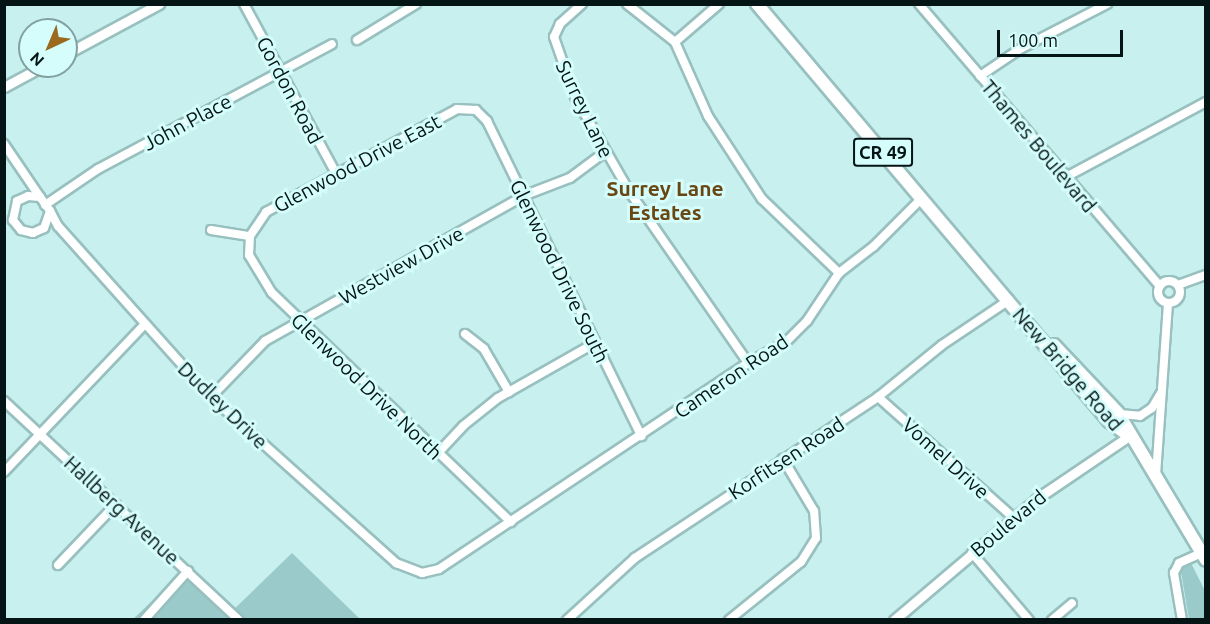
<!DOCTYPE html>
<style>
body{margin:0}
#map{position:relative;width:1210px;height:624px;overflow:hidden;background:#c7f0ef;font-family:Ubuntu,sans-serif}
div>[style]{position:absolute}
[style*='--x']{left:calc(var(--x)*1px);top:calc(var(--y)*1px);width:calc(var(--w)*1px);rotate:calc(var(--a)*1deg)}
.green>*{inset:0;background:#9acbca}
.roads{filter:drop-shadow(2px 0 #98c0bf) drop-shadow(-2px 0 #98c0bf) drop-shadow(0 2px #98c0bf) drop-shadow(0 -2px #98c0bf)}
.minor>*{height:8px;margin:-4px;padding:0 4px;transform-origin:4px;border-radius:4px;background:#fff}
.minor>.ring{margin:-4px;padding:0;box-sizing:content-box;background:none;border:8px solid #fff;border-radius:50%}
.tertiary>*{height:9px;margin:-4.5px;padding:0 4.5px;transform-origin:4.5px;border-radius:4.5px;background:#fff}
.primary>*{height:12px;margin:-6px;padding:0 6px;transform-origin:6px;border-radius:6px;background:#fff}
span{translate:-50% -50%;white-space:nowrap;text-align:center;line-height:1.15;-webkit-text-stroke:6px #d4fdfc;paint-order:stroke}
.shield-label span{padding:2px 4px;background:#d4fdfc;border:2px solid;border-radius:4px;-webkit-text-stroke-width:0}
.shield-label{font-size:18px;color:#051414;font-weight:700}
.street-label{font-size:20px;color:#051414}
.neighbourhood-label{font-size:21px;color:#694713;font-weight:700}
.frame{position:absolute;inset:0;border:6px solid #051414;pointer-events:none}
.north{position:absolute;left:18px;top:18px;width:60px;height:60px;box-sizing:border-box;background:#d4fdfc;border:2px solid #81a09f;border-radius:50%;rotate:224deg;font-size:16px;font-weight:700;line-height:24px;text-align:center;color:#051414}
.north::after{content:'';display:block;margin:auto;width:21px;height:27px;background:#9c6a1e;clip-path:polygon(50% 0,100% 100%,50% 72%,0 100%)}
.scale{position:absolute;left:997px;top:30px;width:126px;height:27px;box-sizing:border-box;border:3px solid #051414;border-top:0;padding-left:8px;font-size:18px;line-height:21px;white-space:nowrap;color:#051414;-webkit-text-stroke:4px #d4fdfc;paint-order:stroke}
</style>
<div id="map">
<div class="green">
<i style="clip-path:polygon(292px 553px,360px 619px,132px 620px,184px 571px,228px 615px)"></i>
<i style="clip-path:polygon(1185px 564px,1192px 565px,1205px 591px,1205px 619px,1189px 619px,1181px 572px)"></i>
</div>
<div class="roads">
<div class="minor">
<i style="--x:244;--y:4;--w:195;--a:61.5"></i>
<i style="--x:582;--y:4;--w:30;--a:138"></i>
<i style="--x:560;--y:24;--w:14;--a:115"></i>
<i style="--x:554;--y:37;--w:64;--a:70.7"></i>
<i style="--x:575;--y:97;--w:108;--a:60.1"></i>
<i style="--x:629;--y:191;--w:209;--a:55.3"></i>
<i style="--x:627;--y:4;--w:61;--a:38.4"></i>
<i style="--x:675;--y:42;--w:81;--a:66"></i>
<i style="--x:708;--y:116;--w:99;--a:57"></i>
<i style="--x:762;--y:199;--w:107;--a:43.9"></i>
<i style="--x:919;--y:4;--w:371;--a:49.5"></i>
<i style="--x:357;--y:40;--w:69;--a:-31.4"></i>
<i style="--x:675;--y:42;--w:58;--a:-40.8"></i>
<i style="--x:980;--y:76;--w:48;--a:-34"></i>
<i style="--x:1020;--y:49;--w:98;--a:-27.3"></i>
<i style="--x:4;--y:144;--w:64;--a:55.8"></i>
<i style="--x:1066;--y:177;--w:159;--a:-28.2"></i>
<i style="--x:45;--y:205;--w:64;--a:-34.2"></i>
<i style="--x:98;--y:169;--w:265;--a:-28.1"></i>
<i style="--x:50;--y:211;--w:18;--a:109"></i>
<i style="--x:44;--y:228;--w:12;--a:156"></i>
<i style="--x:33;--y:233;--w:12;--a:-166"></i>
<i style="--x:21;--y:230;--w:13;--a:-129"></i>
<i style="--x:13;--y:220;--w:19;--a:-78"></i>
<i style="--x:17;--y:201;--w:12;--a:-24"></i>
<i style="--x:28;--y:196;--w:12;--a:5"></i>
<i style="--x:40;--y:197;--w:17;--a:54"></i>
<i style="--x:50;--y:211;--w:17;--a:62"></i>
<i style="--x:58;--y:226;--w:229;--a:48.2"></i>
<i style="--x:211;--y:397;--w:249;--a:41.9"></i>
<i style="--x:396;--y:563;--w:28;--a:21"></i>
<i style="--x:422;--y:573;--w:17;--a:-13"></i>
<i style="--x:439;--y:569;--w:371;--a:-33.7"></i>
<i style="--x:748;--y:363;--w:43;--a:-28.9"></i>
<i style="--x:786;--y:342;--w:30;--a:-45"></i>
<i style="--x:807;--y:321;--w:58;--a:-56.3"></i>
<i style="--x:839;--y:273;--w:44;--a:-37.6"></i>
<i style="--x:874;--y:246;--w:68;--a:-45"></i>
<i style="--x:211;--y:230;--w:39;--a:9"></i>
<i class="ring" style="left:1158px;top:281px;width:14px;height:14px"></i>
<i style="--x:1178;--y:285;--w:30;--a:-20"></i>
<i style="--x:465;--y:334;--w:24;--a:38"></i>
<i style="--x:484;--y:349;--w:50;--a:59.8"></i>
<i style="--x:211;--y:397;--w:78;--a:-46"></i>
<i style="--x:265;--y:341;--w:296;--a:-29.3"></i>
<i style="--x:523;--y:196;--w:50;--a:-21"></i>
<i style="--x:570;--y:178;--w:44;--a:-36.6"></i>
<i style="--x:878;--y:397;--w:182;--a:41.7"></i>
<i style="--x:4;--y:401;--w:321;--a:43"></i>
<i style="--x:1119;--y:414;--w:21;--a:5"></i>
<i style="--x:1140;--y:416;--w:14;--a:-34"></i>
<i style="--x:1152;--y:408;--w:17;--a:-59"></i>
<i style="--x:438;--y:453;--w:37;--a:-47"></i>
<i style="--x:463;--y:426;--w:45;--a:-38.7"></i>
<i style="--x:498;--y:398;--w:112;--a:-29.6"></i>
<i style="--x:4;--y:472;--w:202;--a:-46.4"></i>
<i style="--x:1156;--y:475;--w:172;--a:-86"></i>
<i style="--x:511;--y:522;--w:331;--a:-136.2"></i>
<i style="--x:272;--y:293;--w:44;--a:-121.2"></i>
<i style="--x:249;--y:255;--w:19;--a:-87"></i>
<i style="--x:250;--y:236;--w:29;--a:-56"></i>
<i style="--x:266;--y:212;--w:217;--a:-28.3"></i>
<i style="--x:457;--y:109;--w:19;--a:3"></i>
<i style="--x:476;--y:110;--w:16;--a:45"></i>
<i style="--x:487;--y:121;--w:351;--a:63.9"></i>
<i style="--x:972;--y:553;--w:88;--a:49.6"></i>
<i style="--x:58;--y:565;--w:84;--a:-46.4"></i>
<i style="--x:144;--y:620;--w:66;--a:-48.1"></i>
<i style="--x:567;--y:620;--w:92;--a:-42.4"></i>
<i style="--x:635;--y:558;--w:291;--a:-33.5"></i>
<i style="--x:878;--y:397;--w:82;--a:-39.1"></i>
<i style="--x:942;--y:345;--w:81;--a:-33.9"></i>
<i style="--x:729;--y:620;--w:92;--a:-38.9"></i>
<i style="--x:801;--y:562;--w:28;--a:-58"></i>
<i style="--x:816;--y:538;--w:27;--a:-94"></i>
<i style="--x:814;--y:511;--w:61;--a:-120.8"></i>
<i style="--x:1052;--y:620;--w:26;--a:-40"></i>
<i style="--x:1182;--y:620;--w:48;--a:-99.7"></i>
<i style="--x:1174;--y:573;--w:11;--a:-63"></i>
<i style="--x:1179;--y:563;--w:24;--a:-24"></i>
</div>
<div class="tertiary">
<i style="--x:66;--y:54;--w:106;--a:-28.3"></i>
<i style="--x:4;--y:87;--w:44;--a:-28.3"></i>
<i style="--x:894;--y:620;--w:190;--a:-40.3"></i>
<i style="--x:1039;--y:497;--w:109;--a:-34.1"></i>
</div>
<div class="primary">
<i style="--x:757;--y:4;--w:546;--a:49.83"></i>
<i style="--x:1109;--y:421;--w:25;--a:37"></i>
<i style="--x:1054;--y:345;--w:93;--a:46.7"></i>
<i style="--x:1118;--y:413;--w:171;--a:59.1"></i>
</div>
</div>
<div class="shield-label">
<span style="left:883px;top:152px">CR 49</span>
</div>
<div class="street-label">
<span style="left:290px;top:90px;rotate:62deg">Gordon Road</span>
<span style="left:585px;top:109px;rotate:64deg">Surrey Lane</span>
<span style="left:187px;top:122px;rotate:-28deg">John Place</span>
<span style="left:1039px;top:146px;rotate:50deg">Thames Boulevard</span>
<span style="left:357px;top:163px;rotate:-28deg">Glenwood Drive East</span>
<span style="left:401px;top:265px;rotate:-29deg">Westview Drive</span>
<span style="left:560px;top:271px;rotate:64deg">Glenwood Drive South</span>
<span style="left:1068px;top:369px;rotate:49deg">New Bridge Road</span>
<span style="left:731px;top:376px;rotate:-34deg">Cameron Road</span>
<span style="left:367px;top:386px;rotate:44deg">Glenwood Drive North</span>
<span style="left:223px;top:405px;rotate:44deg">Dudley Drive</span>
<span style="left:786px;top:458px;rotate:-33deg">Korfitsen Road</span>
<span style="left:946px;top:458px;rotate:42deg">Vomel Drive</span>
<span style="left:122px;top:510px;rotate:43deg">Hallberg Avenue</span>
<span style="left:1008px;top:523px;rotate:-40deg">Boulevard</span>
</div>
<div class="neighbourhood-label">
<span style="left:665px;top:200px">Surrey Lane<br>Estates</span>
</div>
<div class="frame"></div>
<div class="north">N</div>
<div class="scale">100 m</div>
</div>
